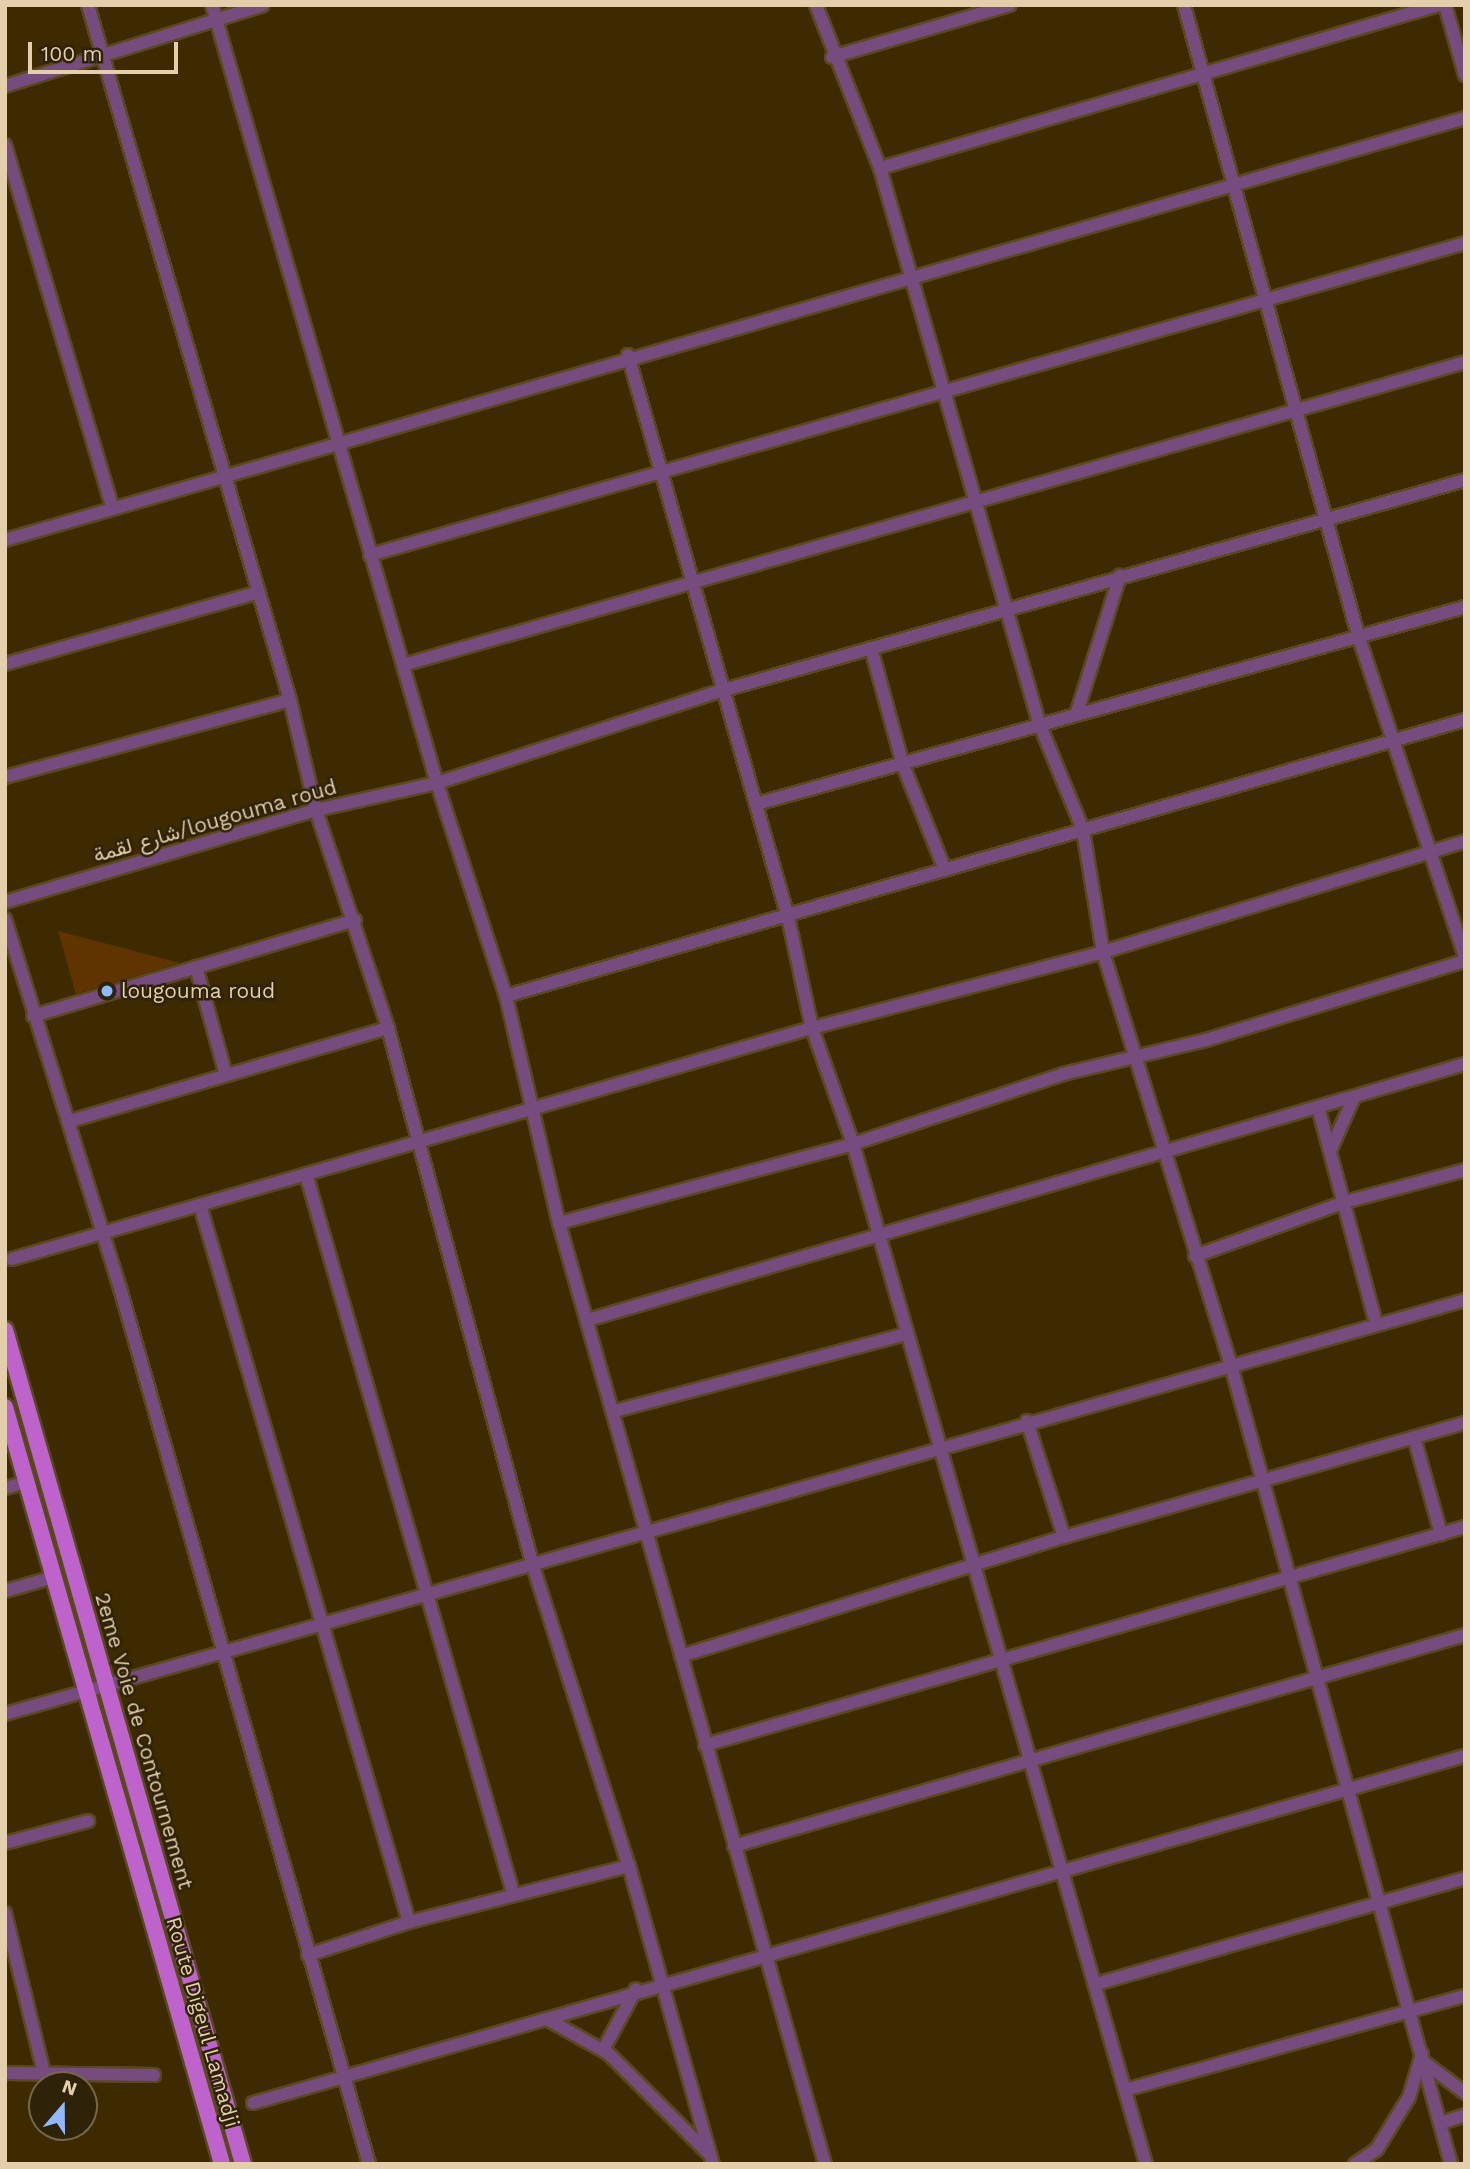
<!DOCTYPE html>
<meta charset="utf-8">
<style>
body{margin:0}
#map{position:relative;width:1470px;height:2169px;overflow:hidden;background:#3d2a00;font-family:"Work Sans",Vazirmatn,sans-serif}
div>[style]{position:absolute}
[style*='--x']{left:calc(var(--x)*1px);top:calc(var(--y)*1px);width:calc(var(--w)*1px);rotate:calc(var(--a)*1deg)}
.building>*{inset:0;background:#603400}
.roads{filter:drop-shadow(2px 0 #5b481f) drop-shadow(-2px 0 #5b481f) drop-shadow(0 2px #5b481f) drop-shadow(0 -2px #5b481f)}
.minor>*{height:12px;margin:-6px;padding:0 6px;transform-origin:6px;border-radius:6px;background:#764b7d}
.major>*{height:16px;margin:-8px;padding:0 8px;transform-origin:8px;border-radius:8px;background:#bd63cb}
.dots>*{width:19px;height:19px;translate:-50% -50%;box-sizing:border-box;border:4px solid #2e2209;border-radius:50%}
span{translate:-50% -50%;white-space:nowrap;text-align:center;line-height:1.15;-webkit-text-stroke:5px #2e2209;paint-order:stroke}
.street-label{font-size:21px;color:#e3cfab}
.poi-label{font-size:21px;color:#e3cfab}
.left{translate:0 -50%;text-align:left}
.frame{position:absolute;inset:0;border:7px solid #e3cfab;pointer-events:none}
.north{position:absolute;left:28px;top:2071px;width:70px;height:70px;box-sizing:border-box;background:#2e2209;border:2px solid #76674a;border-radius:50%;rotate:20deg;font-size:19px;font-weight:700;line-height:28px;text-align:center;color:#e3cfab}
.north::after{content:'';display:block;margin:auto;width:24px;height:32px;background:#91b8fd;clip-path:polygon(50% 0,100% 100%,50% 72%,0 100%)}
.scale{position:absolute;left:28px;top:42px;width:150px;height:32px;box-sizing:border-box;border:4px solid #e3cfab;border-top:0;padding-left:9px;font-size:21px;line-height:24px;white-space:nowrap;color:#e3cfab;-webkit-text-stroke:5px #2e2209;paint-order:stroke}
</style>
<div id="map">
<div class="building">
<i style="clip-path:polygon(58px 931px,180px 963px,76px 994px)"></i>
</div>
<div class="roads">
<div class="minor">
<i style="--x:88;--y:5;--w:724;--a:73.79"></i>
<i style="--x:290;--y:700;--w:113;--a:76.7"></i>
<i style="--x:316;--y:810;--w:230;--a:71.7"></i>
<i style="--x:388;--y:1028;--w:557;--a:74.92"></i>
<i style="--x:533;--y:1566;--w:315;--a:72.3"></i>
<i style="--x:629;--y:1866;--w:310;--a:74.3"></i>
<i style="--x:212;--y:5;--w:810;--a:73.87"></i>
<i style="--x:437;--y:783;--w:224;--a:72.1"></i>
<i style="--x:506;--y:996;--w:233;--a:76.9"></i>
<i style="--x:559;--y:1223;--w:978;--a:74.22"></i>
<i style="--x:816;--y:5;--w:175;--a:68.6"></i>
<i style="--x:880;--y:168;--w:577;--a:74.01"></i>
<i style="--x:1039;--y:723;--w:116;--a:67.6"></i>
<i style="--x:1083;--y:830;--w:124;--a:80.7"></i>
<i style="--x:1103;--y:952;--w:429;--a:72.8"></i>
<i style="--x:1230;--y:1362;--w:832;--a:74.59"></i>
<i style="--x:1184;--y:5;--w:654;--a:74.56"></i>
<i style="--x:1358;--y:635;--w:339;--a:71.6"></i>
<i style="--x:1445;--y:5;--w:73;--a:74.1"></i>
<i style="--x:832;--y:57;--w:185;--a:-16.3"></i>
<i style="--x:5;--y:86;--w:270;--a:-17.4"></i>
<i style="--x:5;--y:145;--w:377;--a:73.5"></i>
<i style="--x:880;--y:168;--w:582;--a:-16.26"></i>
<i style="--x:628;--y:355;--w:584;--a:74.11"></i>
<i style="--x:788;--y:917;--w:114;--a:77.8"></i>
<i style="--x:812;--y:1028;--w:123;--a:70.5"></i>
<i style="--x:853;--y:1144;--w:1061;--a:73.97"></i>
<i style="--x:5;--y:540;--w:1520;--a:-16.12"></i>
<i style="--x:370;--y:555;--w:1139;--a:-15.9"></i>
<i style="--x:871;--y:648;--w:121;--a:74.7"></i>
<i style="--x:903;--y:765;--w:113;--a:68.2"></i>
<i style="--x:5;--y:664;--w:264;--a:-15.8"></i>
<i style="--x:403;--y:665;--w:1104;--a:-15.92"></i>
<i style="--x:1077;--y:712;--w:143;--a:-72.5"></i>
<i style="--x:5;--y:777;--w:295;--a:-15.1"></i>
<i style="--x:756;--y:804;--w:736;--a:-15.53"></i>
<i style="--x:5;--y:902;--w:324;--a:-16.5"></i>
<i style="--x:316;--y:810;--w:124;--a:-12.6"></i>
<i style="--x:437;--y:783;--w:302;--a:-18"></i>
<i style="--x:724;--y:690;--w:770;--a:-15.82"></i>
<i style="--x:5;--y:919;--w:387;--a:72.7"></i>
<i style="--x:120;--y:1288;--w:911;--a:74.13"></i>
<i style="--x:196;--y:967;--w:112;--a:74.5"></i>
<i style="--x:506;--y:996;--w:998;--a:-16.06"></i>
<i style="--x:33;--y:1016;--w:336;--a:-16.6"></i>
<i style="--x:1318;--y:1107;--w:225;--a:75"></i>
<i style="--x:70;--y:1121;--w:331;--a:-16.3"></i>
<i style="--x:1330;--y:1151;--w:59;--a:-66"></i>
<i style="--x:306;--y:1174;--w:748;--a:73.94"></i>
<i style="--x:200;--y:1205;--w:747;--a:73.75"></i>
<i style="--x:409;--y:1922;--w:227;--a:-14.3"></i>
<i style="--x:559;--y:1223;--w:304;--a:-15"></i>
<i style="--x:853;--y:1144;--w:221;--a:-18.4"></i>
<i style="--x:1063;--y:1074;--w:147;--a:-13.4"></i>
<i style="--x:1206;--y:1040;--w:271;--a:-17"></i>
<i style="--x:1195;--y:1256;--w:159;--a:-19.8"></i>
<i style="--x:1345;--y:1202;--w:124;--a:-14.9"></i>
<i style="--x:12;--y:1259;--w:833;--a:-16.11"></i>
<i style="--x:812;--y:1028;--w:301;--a:-14.6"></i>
<i style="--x:1103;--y:952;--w:379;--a:-17"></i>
<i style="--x:591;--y:1319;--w:910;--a:-16.27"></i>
<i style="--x:615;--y:1411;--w:302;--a:-14.8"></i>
<i style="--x:1027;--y:1421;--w:122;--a:72.3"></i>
<i style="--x:1414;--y:1437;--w:101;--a:74.4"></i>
<i style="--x:5;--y:1488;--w:23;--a:-15"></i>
<i style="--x:5;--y:1591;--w:51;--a:-15.9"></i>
<i style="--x:681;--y:1656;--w:401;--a:-17.3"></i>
<i style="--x:1064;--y:1537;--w:417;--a:-15.9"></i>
<i style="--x:5;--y:1714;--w:1518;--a:-15.83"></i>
<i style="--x:705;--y:1745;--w:791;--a:-16.01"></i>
<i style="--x:5;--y:1843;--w:86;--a:-14.8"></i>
<i style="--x:734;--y:1846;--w:761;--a:-16.1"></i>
<i style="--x:5;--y:1913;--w:165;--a:76.3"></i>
<i style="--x:308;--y:1955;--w:106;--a:-18.1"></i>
<i style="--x:1096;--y:1984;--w:384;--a:-16"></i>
<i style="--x:547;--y:2019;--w:71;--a:29.4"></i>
<i style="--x:609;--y:2054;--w:139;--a:45"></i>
<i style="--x:603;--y:2050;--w:69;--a:-61.6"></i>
<i style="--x:1424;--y:2062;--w:51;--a:37.1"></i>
<i style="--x:5;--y:2073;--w:149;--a:0.8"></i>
<i style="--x:1125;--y:2090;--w:353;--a:-15.5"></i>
<i style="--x:253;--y:2103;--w:1261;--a:-15.98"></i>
<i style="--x:1441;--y:2123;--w:25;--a:-18"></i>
<i style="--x:1355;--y:2164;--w:27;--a:-34"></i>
<i style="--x:1377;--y:2149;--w:61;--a:-58.4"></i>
<i style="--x:1409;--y:2097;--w:45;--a:-73.2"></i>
</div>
<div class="major">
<i style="--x:5;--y:1330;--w:867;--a:74.07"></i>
<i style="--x:5;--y:1407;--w:787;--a:74"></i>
</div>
</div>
<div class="dots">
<i style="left:107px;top:991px;background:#91b8fd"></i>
</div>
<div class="street-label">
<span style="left:215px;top:821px;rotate:-16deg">شارع لقمة/lougouma roud</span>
<span style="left:144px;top:1741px;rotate:74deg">2eme Voie de Contournement</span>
<span style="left:203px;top:2022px;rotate:74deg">Route Digeul Lamadji</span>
</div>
<div class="poi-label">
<span class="left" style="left:121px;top:991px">lougouma roud</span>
</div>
<div class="frame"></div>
<div class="north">N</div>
<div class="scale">100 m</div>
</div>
